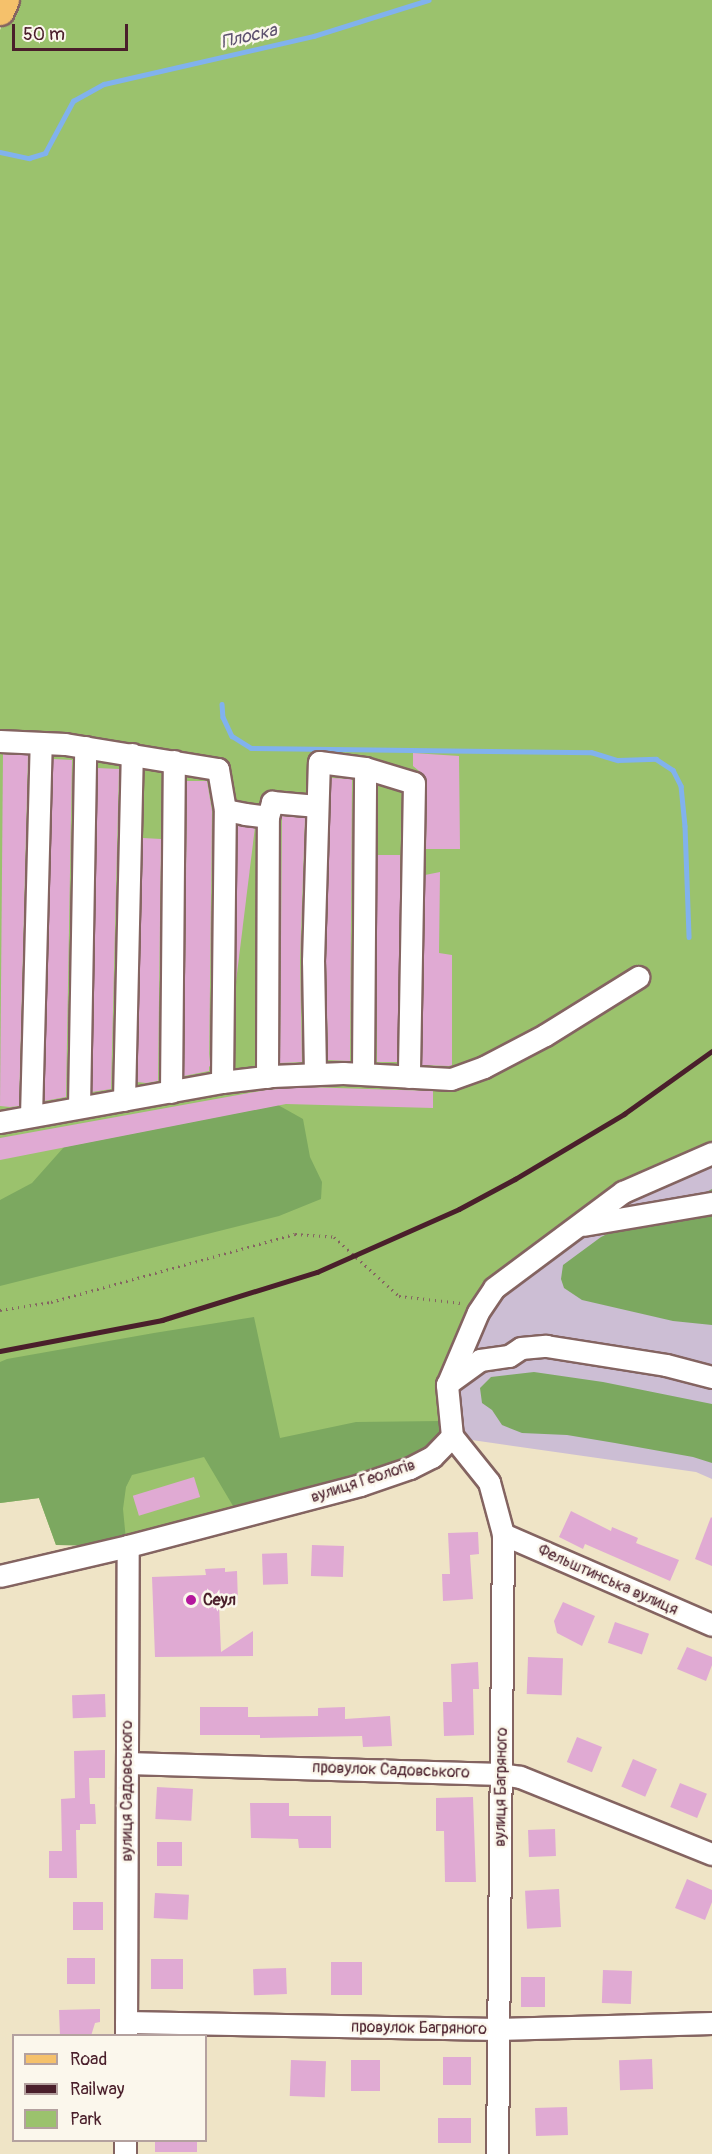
<!DOCTYPE html>
<meta charset="utf-8">
<style>
body{margin:0}
#map{position:relative;width:712px;height:2154px;overflow:hidden;background:#efe4c6;font-family:Pangolin,sans-serif}
div>[style]{position:absolute}
[style*='--x']{left:calc(var(--x)*1px);top:calc(var(--y)*1px);width:calc(var(--w)*1px);rotate:calc(var(--a)*1deg)}
.industrial>*{inset:0;background:#ccbed4}
.green>*{inset:0;background:#9bc26d}
.forest>*{inset:0;background:#7ca860}
.stream>*{height:4.5px;margin:-2.25px;padding:0 2.25px;transform-origin:2.25px;border-radius:2.25px;background:#81b2ed}
.building>*{inset:0;background:#e0aad3;transform-origin:0 0}
.path>*{height:3px;margin-top:-1.5px;transform-origin:0;background:repeating-linear-gradient(90deg,#846461 0 1.5px,transparent 0 6px)}
.roads{filter:drop-shadow(2px 0 #846461) drop-shadow(-2px 0 #846461) drop-shadow(0 2px #846461) drop-shadow(0 -2px #846461)}
.minor>*{height:21px;margin:-10.5px;padding:0 10.5px;transform-origin:10.5px;border-radius:10.5px;background:#fff}
.major>*{height:27px;margin:-13.5px;padding:0 13.5px;transform-origin:13.5px;border-radius:13.5px;background:#f5c16b}
.rail>*{height:4.5px;margin:-2.25px;padding:0 2.25px;transform-origin:2.25px;border-radius:2.25px;background:#4a1f2b}
.dots>*{width:16px;height:16px;translate:-50% -50%;box-sizing:border-box;border:3px solid #fbf7ec;border-radius:50%}
span{translate:-50% -50%;white-space:nowrap;text-align:center;line-height:1.15;-webkit-text-stroke:5px #fbf7ec;paint-order:stroke}
.street-label{font-size:16px;color:#4a1f2b}
.poi-label{font-size:16px;color:#4a1f2b;font-weight:700}
.left{translate:0 -50%;text-align:left}
.water-label{font-size:18px;color:#5d526f;font-style:italic}
.legend{position:absolute;left:12px;top:2034px;width:195px;height:108px;box-sizing:border-box;background:#fbf7ec;border:2px solid #b4a19f;margin:0;padding:8px 10px;list-style:none;font-size:18px;color:#4a1f2b}
.legend li{display:flex;align-items:center;gap:12px;height:30px}
.legend b{width:30px;border:2px solid #b4a19f}
.scale{position:absolute;left:12px;top:24px;width:116px;height:27px;box-sizing:border-box;border:3px solid #4a1f2b;border-top:0;padding-left:8px;font-size:18px;line-height:21px;white-space:nowrap;color:#4a1f2b;-webkit-text-stroke:4px #fbf7ec;paint-order:stroke}
</style>
<div id="map">
<div class="industrial">
<i style="clip-path:polygon(712px 1157px,712px 1479px,696px 1472px,458px 1438px,452px 1386px,498px 1292px,626px 1197px)"></i>
</div>
<div class="green">
<i style="clip-path:polygon(13px 0,712px 0,712px 1144px,489px 1283px,430px 1449px,126px 1540px,56px 1545px,39px 1498px,0 1503px,0 30px)"></i>
</div>
<div class="forest">
<i style="clip-path:polygon(278px 1105px,303px 1119px,310px 1157px,322px 1182px,321px 1199px,279px 1216px,0 1286px,0 1200px,32px 1183px,64px 1147px)"></i>
<i style="clip-path:polygon(712px 1189px,712px 1325px,673px 1321px,582px 1300px,564px 1288px,561px 1279px,563px 1265px,601px 1237px,627px 1224px,666px 1213px)"></i>
<i style="clip-path:polygon(254px 1317px,280px 1438px,356px 1422px,441px 1421px,440px 1436px,430px 1449px,407px 1462px,236px 1511px,204px 1457px,132px 1475px,126px 1487px,123px 1509px,126px 1540px,97px 1546px,56px 1545px,39px 1498px,0 1503px,0 1362px,7px 1359px,154px 1333px)"></i>
<i style="clip-path:polygon(534px 1372px,603px 1382px,712px 1404px,712px 1463px,693px 1457px,615px 1443px,567px 1435px,522px 1433px,502px 1425px,492px 1410px,482px 1403px,480px 1388px,491px 1377px)"></i>
</div>
<div class="stream">
<i style="--x:0;--y:152;--w:30;--a:12"></i>
<i style="--x:29;--y:158;--w:17;--a:-17"></i>
<i style="--x:45;--y:153;--w:59;--a:-61.7"></i>
<i style="--x:73;--y:101;--w:35;--a:-29"></i>
<i style="--x:104;--y:84;--w:215;--a:-12.9"></i>
<i style="--x:314;--y:36;--w:120;--a:-17.5"></i>
<i style="--x:222;--y:704;--w:13;--a:86"></i>
<i style="--x:223;--y:717;--w:21;--a:65"></i>
<i style="--x:232;--y:736;--w:22;--a:32"></i>
<i style="--x:251;--y:748;--w:340;--a:0.7"></i>
<i style="--x:591;--y:752;--w:28;--a:17"></i>
<i style="--x:618;--y:760;--w:38;--a:-2"></i>
<i style="--x:656;--y:759;--w:20;--a:33"></i>
<i style="--x:673;--y:770;--w:18;--a:63"></i>
<i style="--x:681;--y:786;--w:40;--a:84.3"></i>
<i style="--x:685;--y:826;--w:111;--a:87.9"></i>
</div>
<div class="building">
<i style="clip-path:polygon(413px 753px,459px 756px,460px 849px,426px 849px,427px 783px,424px 775px,413px 766px)"></i>
<i style="clip-path:polygon(3px 754px,28px 755px,19px 1106px,10px 1107px,0 1106px)"></i>
<i style="clip-path:polygon(53px 759px,72px 760px,66px 1097px,44px 1101px)"></i>
<i style="clip-path:polygon(97px 768px,119px 769px,111px 1089px,92px 1092px)"></i>
<i style="clip-path:polygon(331px 778px,352px 779px,350px 1061px,328px 1060px,326px 961px)"></i>
<i style="clip-path:polygon(187px 781px,207px 781px,212px 811px,209px 1071px,184px 1076px)"></i>
<i style="clip-path:polygon(282px 816px,305px 818px,300px 961px,302px 1062px,280px 1063px)"></i>
<i style="left:238px;top:826px;width:17px;height:242px;rotate:7deg"></i>
<i style="clip-path:polygon(143px 838px,161px 839px,158px 1081px,146px 1083px,137px 1082px)"></i>
<i style="left:377px;top:855px;width:23px;height:207px"></i>
<i style="clip-path:polygon(440px 872px,439px 953px,452px 955px,452px 1065px,449px 1066px,422px 1065px,425px 875px)"></i>
<i style="clip-path:polygon(304px 1087px,433px 1091px,433px 1108px,286px 1104px,0 1160px,0 1138px,266px 1090px)"></i>
<i style="left:194px;top:1477px;width:21px;height:64px;rotate:73deg"></i>
<i style="clip-path:polygon(571px 1511px,611px 1531px,612px 1527px,638px 1538px,636px 1543px,679px 1560px,670px 1581px,585px 1544px,583px 1549px,559px 1537px)"></i>
<i style="clip-path:polygon(711px 1517px,712px 1518px,712px 1566px,695px 1559px)"></i>
<i style="clip-path:polygon(478px 1532px,479px 1554px,470px 1555px,473px 1599px,443px 1601px,442px 1574px,450px 1574px,448px 1533px)"></i>
<i style="left:312px;top:1545px;width:32px;height:31px;rotate:2deg"></i>
<i style="left:287px;top:1553px;width:31px;height:25px;rotate:88deg"></i>
<i style="clip-path:polygon(225px 1568px,225px 1572px,237px 1571px,238px 1603px,219px 1604px,221px 1652px,253px 1631px,253px 1656px,155px 1657px,152px 1577px,206px 1575px,205px 1569px)"></i>
<i style="clip-path:polygon(563px 1602px,595px 1616px,582px 1646px,557px 1633px,554px 1621px)"></i>
<i style="left:615px;top:1622px;width:36px;height:22px;rotate:19deg"></i>
<i style="clip-path:polygon(687px 1647px,712px 1657px,712px 1665px,706px 1681px,677px 1669px)"></i>
<i style="left:528px;top:1657px;width:35px;height:37px;rotate:2deg"></i>
<i style="clip-path:polygon(478px 1662px,479px 1689px,473px 1689px,474px 1735px,444px 1736px,443px 1702px,452px 1702px,451px 1664px)"></i>
<i style="left:105px;top:1694px;width:23px;height:33px;rotate:88deg"></i>
<i style="clip-path:polygon(200px 1707px,248px 1707px,248px 1717px,318px 1716px,318px 1708px,345px 1707px,345px 1719px,390px 1716px,392px 1746px,363px 1747px,362px 1736px,260px 1738px,260px 1735px,200px 1735px)"></i>
<i style="left:577px;top:1737px;width:27px;height:27px;rotate:22deg"></i>
<i style="clip-path:polygon(105px 1750px,105px 1778px,89px 1778px,90px 1804px,95px 1804px,96px 1824px,80px 1824px,80px 1830px,76px 1830px,77px 1878px,49px 1878px,49px 1851px,62px 1851px,61px 1799px,75px 1798px,74px 1751px)"></i>
<i style="left:633px;top:1759px;width:26px;height:30px;rotate:23deg"></i>
<i style="left:680px;top:1783px;width:29px;height:26px;rotate:22deg"></i>
<i style="left:157px;top:1787px;width:36px;height:32px;rotate:3deg"></i>
<i style="clip-path:polygon(473px 1797px,476px 1882px,445px 1882px,444px 1831px,436px 1831px,436px 1798px)"></i>
<i style="clip-path:polygon(250px 1803px,289px 1803px,289px 1816px,331px 1816px,331px 1848px,299px 1848px,298px 1839px,251px 1838px)"></i>
<i style="left:555px;top:1829px;width:27px;height:27px;rotate:88deg"></i>
<i style="left:157px;top:1842px;width:25px;height:24px"></i>
<i style="clip-path:polygon(687px 1879px,712px 1890px,712px 1902px,705px 1920px,675px 1908px)"></i>
<i style="left:559px;top:1889px;width:38px;height:34px;rotate:87deg"></i>
<i style="left:155px;top:1893px;width:34px;height:25px;rotate:3deg"></i>
<i style="left:73px;top:1902px;width:30px;height:28px"></i>
<i style="left:67px;top:1958px;width:28px;height:26px"></i>
<i style="left:151px;top:1959px;width:32px;height:30px"></i>
<i style="left:331px;top:1962px;width:31px;height:33px"></i>
<i style="left:286px;top:1968px;width:26px;height:33px;rotate:88deg"></i>
<i style="left:603px;top:1970px;width:29px;height:33px;rotate:2deg"></i>
<i style="left:521px;top:1977px;width:24px;height:30px"></i>
<i style="clip-path:polygon(100px 2009px,100px 2022px,95px 2023px,91px 2036px,60px 2036px,59px 2010px)"></i>
<i style="left:443px;top:2057px;width:28px;height:28px"></i>
<i style="left:652px;top:2059px;width:30px;height:33px;rotate:88deg"></i>
<i style="left:291px;top:2060px;width:35px;height:36px;rotate:2deg"></i>
<i style="left:351px;top:2060px;width:29px;height:31px"></i>
<i style="left:567px;top:2107px;width:28px;height:32px;rotate:88deg"></i>
<i style="left:438px;top:2118px;width:33px;height:25px"></i>
<i style="left:155px;top:2140px;width:42px;height:12px"></i>
</div>
<div class="path">
<i style="--x:0;--y:1310;--w:52;--a:-8.9"></i>
<i style="--x:51;--y:1302;--w:253;--a:-15.6"></i>
<i style="--x:295;--y:1234;--w:39;--a:4"></i>
<i style="--x:334;--y:1237;--w:88;--a:42.2"></i>
<i style="--x:399;--y:1296;--w:63;--a:6.3"></i>
</div>
<div class="roads">
<div class="minor">
<i style="--x:0;--y:741;--w:65;--a:2.6"></i>
<i style="--x:65;--y:744;--w:155;--a:9.3"></i>
<i style="--x:218;--y:769;--w:42;--a:80.3"></i>
<i style="--x:225;--y:810;--w:20;--a:11"></i>
<i style="--x:245;--y:814;--w:23;--a:7"></i>
<i style="--x:268;--y:817;--w:16;--a:-75"></i>
<i style="--x:272;--y:802;--w:45;--a:5.1"></i>
<i style="--x:315;--y:1074;--w:113;--a:-91"></i>
<i style="--x:313;--y:961;--w:199;--a:-88.3"></i>
<i style="--x:319;--y:762;--w:46;--a:7.4"></i>
<i style="--x:365;--y:768;--w:51;--a:17"></i>
<i style="--x:414;--y:783;--w:294;--a:91"></i>
<i style="--x:363;--y:1074;--w:306;--a:-89.6"></i>
<i style="--x:267;--y:1077;--w:260;--a:-89.8"></i>
<i style="--x:222;--y:1082;--w:272;--a:-89.4"></i>
<i style="--x:171;--y:1092;--w:331;--a:-89.5"></i>
<i style="--x:124;--y:1100;--w:346;--a:-88.7"></i>
<i style="--x:79;--y:1107;--w:360;--a:-89"></i>
<i style="--x:31;--y:1116;--w:373;--a:-88.5"></i>
<i style="--x:0;--y:1122;--w:226;--a:-10.2"></i>
<i style="--x:222;--y:1082;--w:50;--a:-6.8"></i>
<i style="--x:272;--y:1076;--w:71;--a:-2.4"></i>
<i style="--x:343;--y:1073;--w:108;--a:3.2"></i>
<i style="--x:451;--y:1079;--w:35;--a:-20"></i>
<i style="--x:484;--y:1067;--w:69;--a:-27.7"></i>
<i style="--x:545;--y:1035;--w:110;--a:-31.9"></i>
<i style="--x:583;--y:1225;--w:131;--a:-9.7"></i>
<i style="--x:447;--y:1384;--w:41;--a:-36"></i>
<i style="--x:480;--y:1360;--w:29;--a:-8"></i>
<i style="--x:509;--y:1356;--w:14;--a:-34"></i>
<i style="--x:521;--y:1348;--w:25;--a:-5"></i>
<i style="--x:546;--y:1346;--w:121;--a:9"></i>
<i style="--x:666;--y:1365;--w:48;--a:14.6"></i>
<i style="--x:452;--y:1436;--w:59;--a:51.2"></i>
<i style="--x:489;--y:1482;--w:54;--a:74.9"></i>
<i style="--x:503;--y:1534;--w:620;--a:90.55"></i>
<i style="--x:503;--y:1534;--w:228;--a:23.5"></i>
<i style="--x:0;--y:1576;--w:131;--a:-13.2"></i>
<i style="--x:128;--y:1546;--w:240;--a:-14.7"></i>
<i style="--x:360;--y:1485;--w:53;--a:-18.8"></i>
<i style="--x:410;--y:1468;--w:25;--a:-27"></i>
<i style="--x:432;--y:1457;--w:29;--a:-46"></i>
<i style="--x:452;--y:1436;--w:51;--a:-95.6"></i>
<i style="--x:447;--y:1385;--w:79;--a:-67"></i>
<i style="--x:478;--y:1312;--w:29;--a:-56"></i>
<i style="--x:494;--y:1288;--w:161;--a:-36.7"></i>
<i style="--x:623;--y:1192;--w:97;--a:-23.7"></i>
<i style="--x:127;--y:1763;--w:374;--a:1.7"></i>
<i style="--x:501;--y:1774;--w:19;--a:9"></i>
<i style="--x:520;--y:1777;--w:207;--a:21.9"></i>
<i style="--x:126;--y:2022;--w:371;--a:1.1"></i>
<i style="--x:497;--y:2029;--w:215;--a:-1.6"></i>
<i style="--x:126;--y:2035;--w:489;--a:-89.8"></i>
<i style="--x:125;--y:2154;--w:14;--a:-90"></i>
</div>
<div class="major">
<i style="--x:0;--y:11;--w:12;--a:-66"></i>
</div>
</div>
<div class="rail">
<i style="--x:0;--y:1351;--w:165;--a:-10.8"></i>
<i style="--x:162;--y:1320;--w:162;--a:-17.2"></i>
<i style="--x:317;--y:1272;--w:155;--a:-23.9"></i>
<i style="--x:459;--y:1209;--w:64;--a:-28.2"></i>
<i style="--x:515;--y:1179;--w:127;--a:-30.8"></i>
<i style="--x:624;--y:1114;--w:108;--a:-35.6"></i>
</div>
<div class="dots">
<i style="left:191px;top:1600px;background:#b5179e"></i>
</div>
<div class="street-label">
<span style="left:363px;top:1481px;rotate:-18deg">вулиця Геологів</span>
<span style="left:608px;top:1580px;rotate:24deg">Фельштинська вулиця</span>
<span style="left:391px;top:1770px;rotate:2deg">провулок Садовського</span>
<span style="left:501px;top:1787px;rotate:-89deg">вулиця Багряного</span>
<span style="left:127px;top:1791px;rotate:-90deg">вулиця Садовського</span>
<span style="left:419px;top:2028px;rotate:1deg">провулок Багряного</span>
</div>
<div class="poi-label">
<span class="left" style="left:203px;top:1600px">Сеул</span>
</div>
<div class="water-label">
<span style="left:249px;top:37px;rotate:-13deg">Плоска</span>
</div>
<ul class="legend">
<li><b style="height:8px;background:#f5c16b"></b>Road</li>
<li><b style="height:8px;background:#4a1f2b"></b>Railway</li>
<li><b style="height:16px;background:#9bc26d"></b>Park</li>
</ul>
<div class="scale">50 m</div>
</div>
